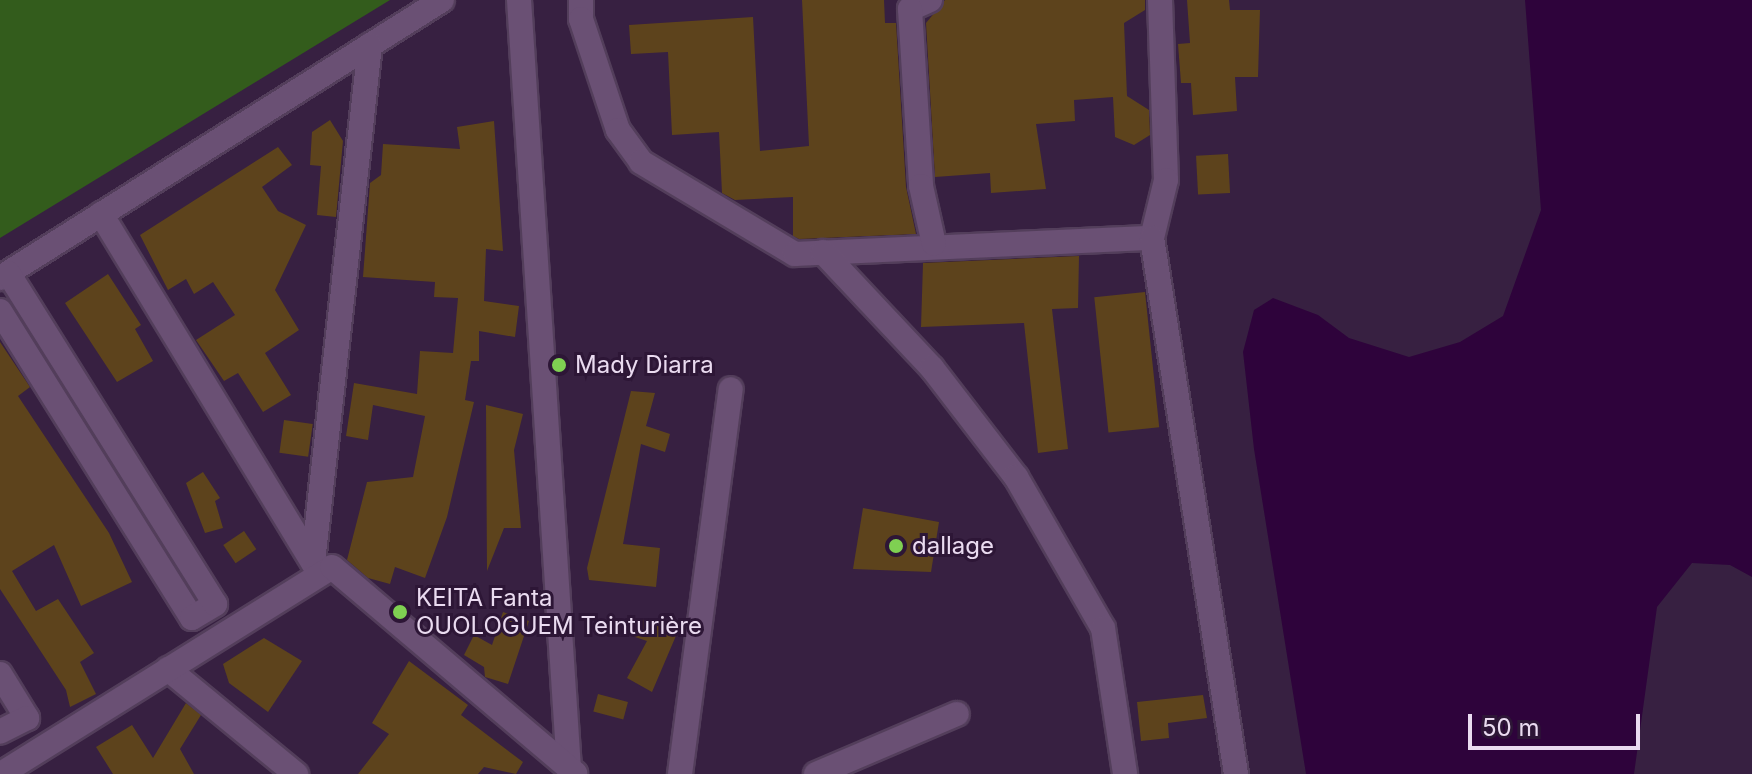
<!DOCTYPE html>
<meta charset="utf-8">
<style>
body{margin:0}
#map{position:relative;width:1752px;height:774px;overflow:hidden;background:#372041;font-family:Inter,sans-serif}
div>[style]{position:absolute}
[style*='--x']{left:calc(var(--x)*1px);top:calc(var(--y)*1px);width:calc(var(--w)*1px);rotate:calc(var(--a)*1deg)}
.forest>*{inset:0;background:#335c1c}
.water>*{inset:0;background:#2e033b}
.building>*{inset:0;background:#5d431c;transform-origin:0 0}
.roads{filter:drop-shadow(2px 0 #533e5b) drop-shadow(-2px 0 #533e5b) drop-shadow(0 2px #533e5b) drop-shadow(0 -2px #533e5b)}
.minor>*{height:24px;margin:-12px;padding:0 12px;transform-origin:12px;border-radius:12px;background:#6a5074}
.dots>*{width:22px;height:22px;translate:-50% -50%;box-sizing:border-box;border:4px solid #2d1636;border-radius:50%}
span{translate:-50% -50%;white-space:nowrap;text-align:center;line-height:1.15;-webkit-text-stroke:6px #2d1636;paint-order:stroke}
.poi-label{font-size:24px;color:#eadbf0}
.left{translate:0 -50%;text-align:left}
.scale{position:absolute;left:1468px;top:714px;width:172px;height:36px;box-sizing:border-box;border:4px solid #eadbf0;border-top:0;padding-left:10px;font-size:24px;line-height:28px;white-space:nowrap;color:#eadbf0;-webkit-text-stroke:6px #2d1636;paint-order:stroke}
</style>
<div id="map">
<div class="forest">
<i style="clip-path:polygon(0 0,390px 0,0 238px)"></i>
</div>
<div class="water">
<i style="clip-path:polygon(1525px 0,1752px 0,1752px 577px,1730px 565px,1692px 563px,1657px 607px,1634px 774px,1306px 774px,1254px 449px,1243px 352px,1254px 310px,1273px 298px,1318px 315px,1349px 338px,1409px 357px,1460px 342px,1503px 316px,1541px 210px)"></i>
</div>
<div class="building">
<i style="clip-path:polygon(802px 0,884px 0,885px 23px,896px 23px,906px 187px,916px 234px,799px 239px,793px 236px,793px 197px,735px 200px,722px 193px,719px 132px,672px 135px,668px 52px,631px 54px,629px 25px,753px 17px,760px 151px,809px 146px)"></i>
<i style="clip-path:polygon(945px 0,1145px 0,1145px 10px,1124px 23px,1127px 96px,1149px 110px,1150px 135px,1134px 145px,1115px 137px,1113px 97px,1074px 100px,1075px 121px,1036px 124px,1046px 189px,991px 193px,990px 173px,935px 177px,926px 23px)"></i>
<i style="clip-path:polygon(1187px 0,1229px 0,1230px 10px,1260px 10px,1258px 77px,1235px 77px,1237px 111px,1193px 115px,1191px 83px,1181px 83px,1178px 44px,1190px 43px)"></i>
<i style="clip-path:polygon(330px 120px,343px 141px,336px 217px,317px 215px,321px 166px,310px 165px,312px 132px)"></i>
<i style="clip-path:polygon(494px 121px,503px 251px,486px 249px,484px 301px,519px 306px,515px 337px,479px 331px,479px 361px,471px 361px,465px 400px,474px 402px,447px 517px,425px 578px,395px 567px,390px 584px,368px 578px,347px 560px,367px 482px,413px 477px,425px 416px,373px 405px,368px 440px,346px 436px,354px 383px,417px 394px,420px 351px,453px 353px,458px 298px,434px 297px,435px 282px,363px 277px,370px 183px,381px 175px,383px 144px,460px 149px,457px 127px)"></i>
<i style="clip-path:polygon(278px 147px,292px 165px,262px 187px,278px 211px,306px 225px,275px 290px,299px 330px,265px 353px,291px 395px,263px 412px,238px 373px,224px 381px,196px 340px,235px 315px,213px 282px,194px 294px,186px 279px,168px 290px,140px 235px)"></i>
<i style="left:1228px;top:154px;width:39px;height:32px;rotate:87deg"></i>
<i style="clip-path:polygon(1079px 256px,1078px 308px,1052px 309px,1068px 449px,1038px 453px,1024px 323px,921px 327px,923px 263px)"></i>
<i style="clip-path:polygon(108px 274px,141px 325px,135px 329px,153px 361px,117px 382px,65px 303px)"></i>
<i style="left:1145px;top:292px;width:136px;height:51px;rotate:84deg"></i>
<i style="clip-path:polygon(0 342px,30px 387px,18px 396px,109px 533px,132px 582px,81px 606px,54px 545px,12px 571px,36px 611px,58px 599px,94px 653px,80px 662px,96px 694px,70px 707px,66px 690px,0 589px)"></i>
<i style="clip-path:polygon(631px 391px,655px 393px,646px 426px,670px 434px,665px 452px,641px 444px,623px 544px,660px 548px,656px 587px,589px 580px,587px 568px)"></i>
<i style="clip-path:polygon(486px 405px,523px 414px,514px 450px,521px 528px,504px 528px,487px 571px)"></i>
<i style="left:284px;top:420px;width:29px;height:33px;rotate:8deg"></i>
<i style="clip-path:polygon(203px 472px,220px 498px,215px 501px,223px 528px,205px 533px,186px 483px)"></i>
<i style="clip-path:polygon(863px 508px,939px 522px,931px 572px,853px 569px)"></i>
<i style="left:244px;top:531px;width:22px;height:25px;rotate:56deg"></i>
<i style="clip-path:polygon(503px 612px,529px 621px,508px 684px,485px 677px,484px 667px,464px 655px,474px 635px,492px 645px)"></i>
<i style="clip-path:polygon(638px 618px,678px 631px,652px 692px,627px 678px,647px 641px,632px 636px)"></i>
<i style="clip-path:polygon(264px 638px,302px 661px,268px 712px,229px 683px,223px 664px)"></i>
<i style="clip-path:polygon(409px 661px,468px 705px,461px 715px,523px 762px,516px 774px,484px 767px,478px 774px,358px 774px,389px 734px,372px 723px)"></i>
<i style="left:598px;top:694px;width:31px;height:18px;rotate:15deg"></i>
<i style="clip-path:polygon(1203px 695px,1207px 718px,1168px 723px,1169px 738px,1141px 741px,1137px 702px)"></i>
<i style="clip-path:polygon(186px 703px,201px 715px,180px 749px,194px 774px,113px 774px,96px 747px,132px 725px,153px 758px)"></i>
</div>
<div class="roads">
<div class="minor">
<i style="--x:519;--y:0;--w:771;--a:86.28"></i>
<i style="--x:581;--y:0;--w:19;--a:90"></i>
<i style="--x:581;--y:19;--w:117;--a:71.6"></i>
<i style="--x:618;--y:130;--w:39;--a:54"></i>
<i style="--x:641;--y:162;--w:179;--a:30.9"></i>
<i style="--x:795;--y:254;--w:357;--a:-2.6"></i>
<i style="--x:930;--y:0;--w:22;--a:156"></i>
<i style="--x:910;--y:9;--w:177;--a:86.4"></i>
<i style="--x:921;--y:186;--w:59;--a:77.4"></i>
<i style="--x:1160;--y:0;--w:180;--a:88.1"></i>
<i style="--x:1166;--y:180;--w:60;--a:103.6"></i>
<i style="--x:1152;--y:238;--w:543;--a:81.09"></i>
<i style="--x:101;--y:214;--w:413;--a:58.7"></i>
<i style="--x:823;--y:252;--w:159;--a:46.8"></i>
<i style="--x:932;--y:368;--w:138;--a:52.4"></i>
<i style="--x:1016;--y:477;--w:174;--a:60.1"></i>
<i style="--x:1103;--y:628;--w:148;--a:81.4"></i>
<i style="--x:0;--y:278;--w:522;--a:-32.17"></i>
<i style="--x:0;--y:311;--w:362;--a:58"></i>
<i style="--x:192;--y:618;--w:27;--a:-31"></i>
<i style="--x:215;--y:604;--w:390;--a:-122"></i>
<i style="--x:313;--y:562;--w:520;--a:-83.71"></i>
<i style="--x:168;--y:669;--w:166;--a:39.4"></i>
<i style="--x:0;--y:674;--w:52;--a:58.5"></i>
<i style="--x:27;--y:718;--w:30;--a:153"></i>
<i style="--x:1;--y:774;--w:390;--a:-32"></i>
<i style="--x:332;--y:567;--w:319;--a:40.3"></i>
<i style="--x:680;--y:774;--w:388;--a:-82.5"></i>
<i style="--x:816;--y:774;--w:153;--a:-23.1"></i>
</div>
</div>
<div class="dots">
<i style="left:559px;top:365px;background:#7fd052"></i>
<i style="left:896px;top:546px;background:#7fd052"></i>
<i style="left:400px;top:612px;background:#7fd052"></i>
</div>
<div class="poi-label">
<span class="left" style="left:575px;top:365px">Mady Diarra</span>
<span class="left" style="left:912px;top:546px">dallage</span>
<span class="left" style="left:416px;top:612px">KEITA Fanta<br>OUOLOGUEM Teinturière</span>
</div>
<div class="scale">50 m</div>
</div>
